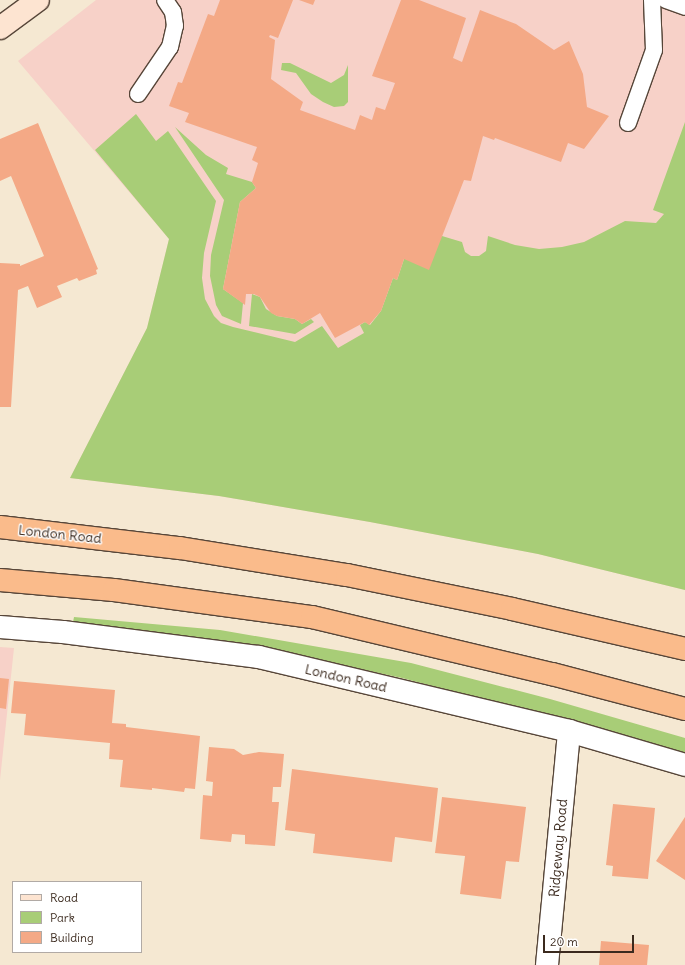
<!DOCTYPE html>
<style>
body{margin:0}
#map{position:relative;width:685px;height:965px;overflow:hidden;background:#f5e8d2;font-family:Delius,sans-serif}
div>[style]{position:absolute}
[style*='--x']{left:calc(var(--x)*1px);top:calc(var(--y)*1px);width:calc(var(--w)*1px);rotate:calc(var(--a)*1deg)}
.built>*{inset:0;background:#f7d1c8}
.green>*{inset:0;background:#a8cd77}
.building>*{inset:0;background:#f4a986}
.roads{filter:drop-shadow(1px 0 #574639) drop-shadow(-1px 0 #574639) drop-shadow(0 1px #574639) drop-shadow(0 -1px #574639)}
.lane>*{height:16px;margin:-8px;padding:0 8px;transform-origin:8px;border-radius:8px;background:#fff}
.street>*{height:22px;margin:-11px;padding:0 11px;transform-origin:11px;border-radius:11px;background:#fff}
.secondary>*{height:22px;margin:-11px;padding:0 11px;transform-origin:11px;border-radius:11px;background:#fde4d1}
.highway>*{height:22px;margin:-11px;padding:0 11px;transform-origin:11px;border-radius:11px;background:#fabb8b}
span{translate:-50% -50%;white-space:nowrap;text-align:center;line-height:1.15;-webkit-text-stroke:3px #fff;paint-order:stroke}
.street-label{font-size:14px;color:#3b2a1e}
.legend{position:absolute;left:12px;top:881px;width:130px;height:72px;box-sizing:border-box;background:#fff;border:1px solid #b1aaa5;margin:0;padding:5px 7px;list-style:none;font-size:12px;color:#3b2a1e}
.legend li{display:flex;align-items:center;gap:8px;height:20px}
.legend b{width:20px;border:1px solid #b1aaa5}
.scale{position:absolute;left:543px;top:935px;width:91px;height:18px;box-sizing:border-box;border:2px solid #3b2a1e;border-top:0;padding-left:5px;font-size:12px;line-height:14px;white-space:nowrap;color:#3b2a1e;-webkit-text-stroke:3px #fff;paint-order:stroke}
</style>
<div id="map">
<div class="built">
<i style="clip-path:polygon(96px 0,685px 0,685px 590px,538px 554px,370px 522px,219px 496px,70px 478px,147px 328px,169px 239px,18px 61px)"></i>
<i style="clip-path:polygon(0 647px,14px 648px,0 780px)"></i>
</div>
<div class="green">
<i style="clip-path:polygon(282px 63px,290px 63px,331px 83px,344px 75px,348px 65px,348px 102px,344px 106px,334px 107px,323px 102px,311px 94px,296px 73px,281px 70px)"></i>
<i style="clip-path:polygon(136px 114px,156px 141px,168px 131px,216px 201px,204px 253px,202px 278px,205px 299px,214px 316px,221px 323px,233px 327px,295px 342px,322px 326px,338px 348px,364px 333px,360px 325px,365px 322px,370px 325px,381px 311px,393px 278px,397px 280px,404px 259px,442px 236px,462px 242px,465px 252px,471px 256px,479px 256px,486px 251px,488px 236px,515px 245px,539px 249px,562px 247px,584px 242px,625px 221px,656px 223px,664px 214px,653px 210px,685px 122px,685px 590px,538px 554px,370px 522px,219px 496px,70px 478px,147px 328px,169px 239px,95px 150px)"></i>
<i style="clip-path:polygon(175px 127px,206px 155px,228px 168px,226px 174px,252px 182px,256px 188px,240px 202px,223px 289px,243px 303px,241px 324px,222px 316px,216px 305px,210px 276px,211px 255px,224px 200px)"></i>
<i style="clip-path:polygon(252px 294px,260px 297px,266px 309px,277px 316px,295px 319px,302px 324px,311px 319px,314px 322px,295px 334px,249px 326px)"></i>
<i style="clip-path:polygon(74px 617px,220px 630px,411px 663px,550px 699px,685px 738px,685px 753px,402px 678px,281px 652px,73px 622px)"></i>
</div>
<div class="building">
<i style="clip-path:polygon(220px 0,293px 0,278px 38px,270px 35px,269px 37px,275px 40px,271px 79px,303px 102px,300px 110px,355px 130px,360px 115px,372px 120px,376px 107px,385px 110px,395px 83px,372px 76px,401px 0,419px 0,466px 18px,453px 58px,462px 62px,480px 10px,516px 24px,554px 50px,569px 41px,583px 74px,587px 107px,609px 116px,584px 149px,568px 143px,561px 162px,495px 138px,494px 140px,483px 136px,471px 181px,464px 180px,429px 270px,404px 259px,397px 280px,393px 278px,381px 311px,369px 325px,365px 322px,335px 338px,320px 313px,302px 324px,295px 319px,277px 316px,271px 313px,260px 297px,254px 294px,246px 294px,245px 305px,223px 289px,240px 202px,256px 188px,252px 182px,258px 163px,252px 160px,257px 147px,185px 122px,189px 113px,169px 106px,178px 82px,182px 83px,208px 14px,214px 16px)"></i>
<i style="clip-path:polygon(299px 0,315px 0,313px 5px)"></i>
<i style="clip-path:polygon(38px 123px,98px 269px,96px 270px,97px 274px,79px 281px,77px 278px,57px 286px,62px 297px,37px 308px,28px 286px,18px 290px,11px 407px,0 407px,0 263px,20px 264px,20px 266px,44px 256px,11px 176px,0 181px,0 139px)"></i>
<i style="clip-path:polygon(0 678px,9px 679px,6px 709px,0 708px)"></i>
<i style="clip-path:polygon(14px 681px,115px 690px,112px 723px,126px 724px,126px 727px,200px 736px,195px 789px,185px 788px,184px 792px,152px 788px,152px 790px,120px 787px,123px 760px,109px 759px,110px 743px,24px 735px,26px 714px,11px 713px)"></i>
<i style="clip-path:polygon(209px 747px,234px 749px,243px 755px,259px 752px,284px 754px,281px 787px,273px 787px,272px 802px,279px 802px,275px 846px,245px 844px,245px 835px,232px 834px,231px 842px,200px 839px,203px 795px,212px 796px,213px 782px,206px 781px)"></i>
<i style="clip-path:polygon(292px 769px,438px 788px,432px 842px,395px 837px,392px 862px,313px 853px,315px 834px,285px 830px)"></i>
<i style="clip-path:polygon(442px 797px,526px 807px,519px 862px,506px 861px,501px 899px,460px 894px,465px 856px,435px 853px)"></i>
<i style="clip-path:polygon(613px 804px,655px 808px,648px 879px,612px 876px,613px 866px,606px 865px)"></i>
<i style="clip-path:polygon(685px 817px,685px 880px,656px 861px)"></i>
<i style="clip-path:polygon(601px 941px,649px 945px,647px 965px,599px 965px)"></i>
</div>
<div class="roads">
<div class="lane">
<i style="--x:666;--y:0;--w:20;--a:20"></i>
<i style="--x:138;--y:94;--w:57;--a:-55.8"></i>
<i style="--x:170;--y:47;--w:22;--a:-77"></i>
<i style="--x:175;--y:26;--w:14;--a:-98"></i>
<i style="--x:173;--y:12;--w:14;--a:-124"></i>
<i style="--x:628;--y:123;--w:77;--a:-70.4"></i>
<i style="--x:654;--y:50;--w:50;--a:-92.3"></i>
</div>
<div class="street">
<i style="--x:0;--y:627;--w:63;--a:4.5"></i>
<i style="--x:63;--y:632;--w:198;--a:7.3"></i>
<i style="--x:259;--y:657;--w:319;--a:13.4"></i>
<i style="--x:569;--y:731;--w:121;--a:16.3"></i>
<i style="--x:547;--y:965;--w:235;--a:-84.6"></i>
</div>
<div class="secondary">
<i style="--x:0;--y:28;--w:47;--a:-36.4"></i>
</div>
<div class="highway">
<i style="--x:0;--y:527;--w:181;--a:6.7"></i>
<i style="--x:180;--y:548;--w:169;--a:9.2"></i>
<i style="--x:347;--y:575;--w:168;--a:11.6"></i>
<i style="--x:512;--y:609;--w:178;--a:13"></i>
<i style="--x:0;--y:580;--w:114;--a:5"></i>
<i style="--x:114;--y:590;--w:200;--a:7.8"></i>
<i style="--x:312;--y:617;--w:247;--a:13.4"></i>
<i style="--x:552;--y:674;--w:138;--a:14.7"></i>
</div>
</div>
<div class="street-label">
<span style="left:60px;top:534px;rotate:6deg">London Road</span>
<span style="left:346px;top:678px;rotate:13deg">London Road</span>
<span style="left:558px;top:848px;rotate:-85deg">Ridgeway Road</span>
</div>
<ul class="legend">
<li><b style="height:5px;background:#fde4d1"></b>Road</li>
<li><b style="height:11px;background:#a8cd77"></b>Park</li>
<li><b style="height:11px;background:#f4a986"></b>Building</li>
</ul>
<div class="scale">20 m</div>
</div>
